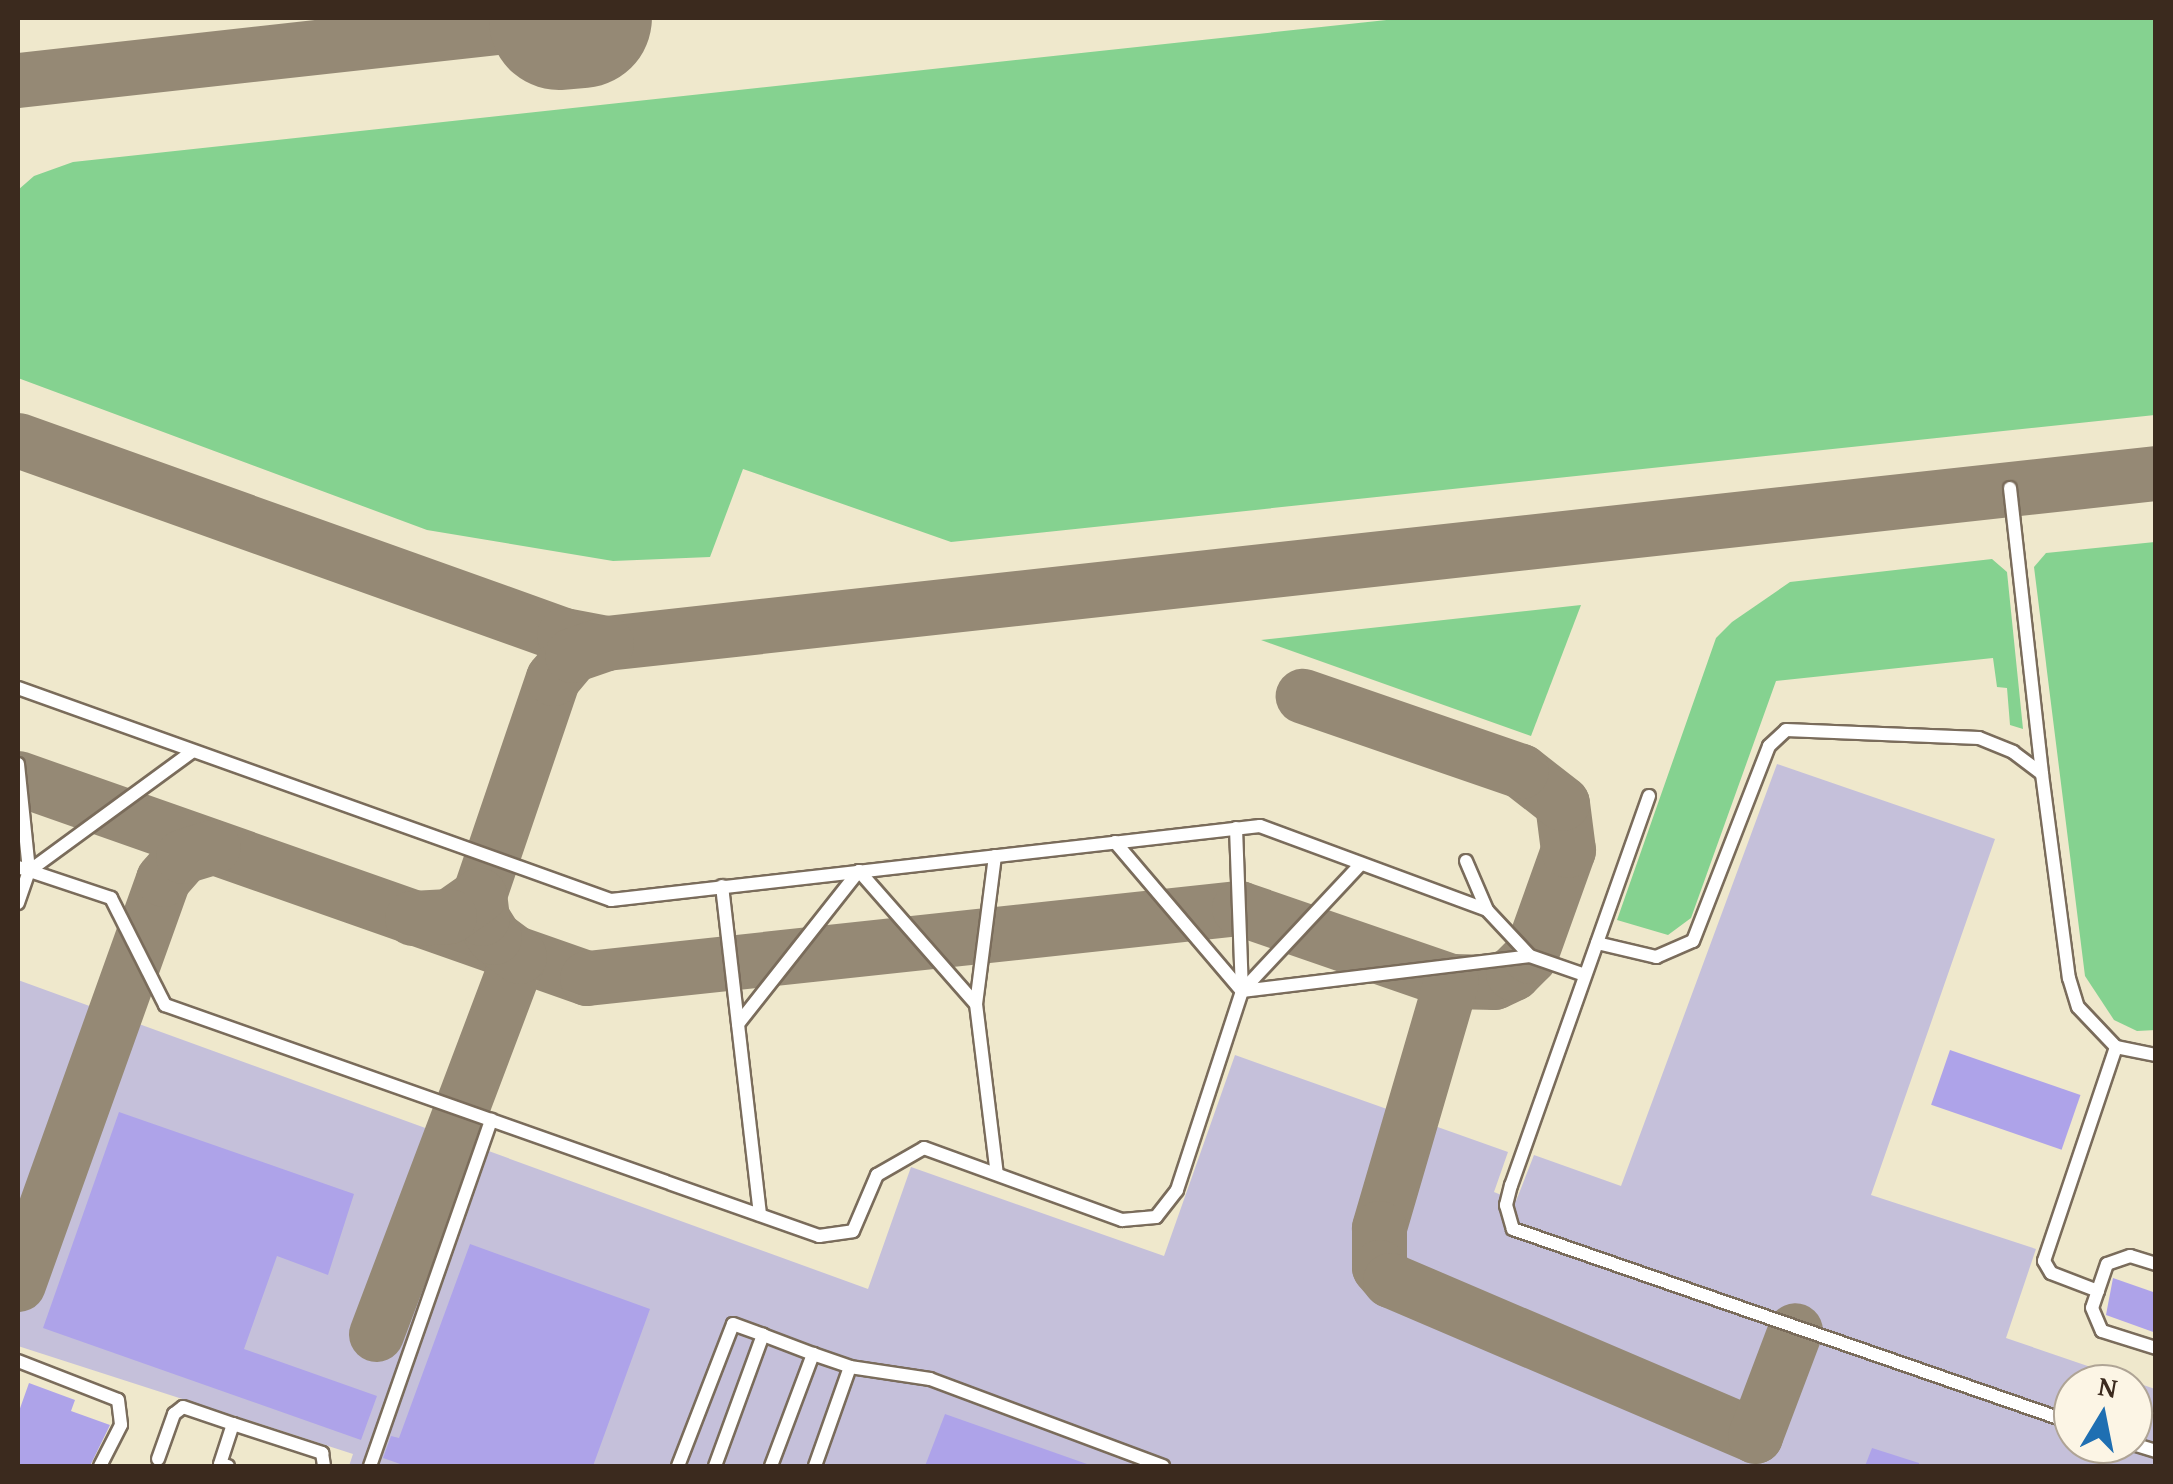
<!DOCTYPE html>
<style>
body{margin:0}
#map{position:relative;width:2173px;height:1484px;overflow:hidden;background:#efe8cc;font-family:"Gentium Book Plus",serif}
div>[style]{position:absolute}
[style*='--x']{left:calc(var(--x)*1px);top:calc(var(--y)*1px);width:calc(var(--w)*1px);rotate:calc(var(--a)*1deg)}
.industrial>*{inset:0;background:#c5c0da}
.green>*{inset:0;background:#85d290}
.taxiway>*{height:55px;margin:-27.5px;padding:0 27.5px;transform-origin:27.5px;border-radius:27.5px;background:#958975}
.runway>*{height:140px;margin:-70px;padding:0 70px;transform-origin:70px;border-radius:70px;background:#958975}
.building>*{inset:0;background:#aea3e9;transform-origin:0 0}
.roads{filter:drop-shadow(2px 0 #7a6c5b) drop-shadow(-2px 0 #7a6c5b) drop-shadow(0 2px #7a6c5b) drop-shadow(0 -2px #7a6c5b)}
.lane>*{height:12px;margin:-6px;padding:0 6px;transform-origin:6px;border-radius:6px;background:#fff}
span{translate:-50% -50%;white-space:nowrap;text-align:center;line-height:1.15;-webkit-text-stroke:8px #fcf5e5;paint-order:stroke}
.frame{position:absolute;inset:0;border:20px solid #3b2a1e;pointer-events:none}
.north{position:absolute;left:2053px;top:1364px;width:100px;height:100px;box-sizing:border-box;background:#fcf5e5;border:2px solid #afa495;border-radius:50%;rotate:10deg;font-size:28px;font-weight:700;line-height:40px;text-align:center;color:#3b2a1e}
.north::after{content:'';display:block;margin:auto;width:35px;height:45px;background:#1f6fb2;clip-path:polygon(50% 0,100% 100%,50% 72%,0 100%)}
</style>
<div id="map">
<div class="industrial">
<i style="clip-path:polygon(evenodd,1777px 764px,1995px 839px,1871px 1195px,2036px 1249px,2006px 1338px,2155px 1389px,2155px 1466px,349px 1466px,353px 1454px,18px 1346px,18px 980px,868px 1289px,911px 1167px,1164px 1256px,1235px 1055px,1508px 1152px,1494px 1192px,1516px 1201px,1534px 1155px,1621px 1186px,1777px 764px,2073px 1384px,2133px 1384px,2133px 1444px,2073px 1444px,2073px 1384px)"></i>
</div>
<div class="green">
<i style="clip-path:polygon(1405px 18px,2155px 18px,2155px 415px,951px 542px,743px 469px,710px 557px,613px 561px,427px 530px,18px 378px,18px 190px,34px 176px,73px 162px)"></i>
<i style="clip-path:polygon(2155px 542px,2156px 1030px,2137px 1031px,2114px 1020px,2085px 976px,2034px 567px,2046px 553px)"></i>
<i style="clip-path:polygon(1992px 559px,2007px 572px,2023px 729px,2010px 725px,2007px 688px,1997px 687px,1993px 658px,1776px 681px,1691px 918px,1668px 935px,1617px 920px,1716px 638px,1732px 622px,1790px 582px)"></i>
<i style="clip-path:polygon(1581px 605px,1531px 736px,1261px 640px)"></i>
</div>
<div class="taxiway">
<i style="--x:18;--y:80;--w:544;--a:-6.33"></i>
<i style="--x:18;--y:440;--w:580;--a:19.65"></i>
<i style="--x:564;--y:635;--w:43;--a:10.8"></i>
<i style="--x:606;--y:643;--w:1559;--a:-6.26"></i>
<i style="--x:18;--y:778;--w:603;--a:19.37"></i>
<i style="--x:587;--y:978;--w:656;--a:-6.13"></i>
<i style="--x:1239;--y:908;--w:224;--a:19"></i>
<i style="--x:1451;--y:981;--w:43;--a:1.3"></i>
<i style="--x:1494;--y:982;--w:21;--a:-25"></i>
<i style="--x:1513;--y:973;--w:24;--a:-45"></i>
<i style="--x:1530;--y:956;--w:113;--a:-70.3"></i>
<i style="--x:1568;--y:850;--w:47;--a:-97.3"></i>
<i style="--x:1562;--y:803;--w:52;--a:-142"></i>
<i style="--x:1521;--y:771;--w:231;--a:-161"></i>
<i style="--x:479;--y:895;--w:229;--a:-71.2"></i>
<i style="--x:553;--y:678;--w:30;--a:-50"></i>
<i style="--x:572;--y:655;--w:36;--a:-19"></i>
<i style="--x:1451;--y:981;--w:257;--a:106.3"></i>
<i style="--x:1379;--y:1228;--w:39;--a:90"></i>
<i style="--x:1379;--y:1267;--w:17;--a:50"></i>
<i style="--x:1390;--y:1280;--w:397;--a:23.1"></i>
<i style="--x:1755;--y:1436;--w:113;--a:-69.3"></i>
<i style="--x:18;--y:1284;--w:430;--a:-70.3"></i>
<i style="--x:163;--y:879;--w:30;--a:-49"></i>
<i style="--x:183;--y:856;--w:31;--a:-17"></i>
<i style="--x:376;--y:1334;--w:404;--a:-69.3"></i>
<i style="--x:519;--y:956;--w:31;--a:-143"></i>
<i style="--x:494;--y:937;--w:22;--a:-122"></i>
<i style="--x:482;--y:918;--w:23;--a:-97"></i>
<i style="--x:479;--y:895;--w:37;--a:145"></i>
<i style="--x:449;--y:916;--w:37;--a:177"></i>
</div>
<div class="runway">
<i style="--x:559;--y:20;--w:23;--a:-5"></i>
</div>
<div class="building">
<i style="left:1950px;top:1050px;width:138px;height:58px;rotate:19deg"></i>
<i style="clip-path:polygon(119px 1112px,354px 1194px,328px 1275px,277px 1256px,244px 1349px,377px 1396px,361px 1440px,43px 1328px)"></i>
<i style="clip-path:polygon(470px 1244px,650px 1309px,593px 1466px,406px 1466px,383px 1458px,391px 1436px,399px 1438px)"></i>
<i style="clip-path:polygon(2113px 1278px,2156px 1293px,2156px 1333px,2106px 1315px)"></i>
<i style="clip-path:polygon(29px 1383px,75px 1400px,71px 1411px,110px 1425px,90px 1466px,18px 1466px,18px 1414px)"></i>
<i style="clip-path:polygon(945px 1414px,1087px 1464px,1086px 1466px,925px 1466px)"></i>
<i style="clip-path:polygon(1872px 1448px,1919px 1463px,1919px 1466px,1865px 1466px)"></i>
</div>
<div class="roads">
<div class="lane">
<i style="--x:2010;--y:488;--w:288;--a:83.6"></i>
<i style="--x:18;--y:688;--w:630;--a:19.67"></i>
<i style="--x:611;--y:900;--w:653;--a:-6.5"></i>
<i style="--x:1260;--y:826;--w:242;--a:20.3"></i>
<i style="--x:1487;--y:910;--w:63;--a:46.9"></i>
<i style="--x:18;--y:764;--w:108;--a:84.1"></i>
<i style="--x:29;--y:871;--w:34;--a:109"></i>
<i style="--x:1649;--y:796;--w:413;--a:109.5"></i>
<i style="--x:1511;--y:1185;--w:21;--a:104"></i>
<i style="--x:1506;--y:1205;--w:25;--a:74"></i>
<i style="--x:1513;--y:1229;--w:593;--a:19.11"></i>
<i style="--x:1236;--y:828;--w:163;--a:87.9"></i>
<i style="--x:1115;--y:842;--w:196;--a:49.6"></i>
<i style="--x:995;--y:856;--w:149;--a:97.3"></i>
<i style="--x:976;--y:1004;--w:171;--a:83"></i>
<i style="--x:1466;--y:861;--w:53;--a:66.8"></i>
<i style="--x:18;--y:867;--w:98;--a:18.4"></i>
<i style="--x:111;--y:898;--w:120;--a:63.2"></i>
<i style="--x:165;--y:1005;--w:694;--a:19.45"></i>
<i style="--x:819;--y:1236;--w:34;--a:-8"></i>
<i style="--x:853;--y:1231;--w:61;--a:-66.8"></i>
<i style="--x:877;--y:1175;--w:54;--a:-29.9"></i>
<i style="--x:924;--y:1148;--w:211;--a:20"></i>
<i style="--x:1122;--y:1220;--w:34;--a:-5"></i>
<i style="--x:1156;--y:1217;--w:34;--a:-52"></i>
<i style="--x:1177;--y:1190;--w:209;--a:-71.9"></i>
<i style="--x:1242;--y:991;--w:290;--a:-6.9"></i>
<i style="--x:1530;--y:956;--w:58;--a:19.1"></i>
<i style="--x:29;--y:871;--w:203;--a:-36.2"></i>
<i style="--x:722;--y:886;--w:331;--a:83.4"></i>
<i style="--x:1597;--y:943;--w:61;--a:13.3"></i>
<i style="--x:1656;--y:957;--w:40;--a:-23.4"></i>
<i style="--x:1693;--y:941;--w:209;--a:-68.7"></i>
<i style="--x:1769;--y:746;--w:23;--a:-43"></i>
<i style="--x:1786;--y:730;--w:193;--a:2.4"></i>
<i style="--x:1979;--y:738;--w:37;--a:22"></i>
<i style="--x:2013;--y:752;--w:36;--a:37"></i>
<i style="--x:2042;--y:774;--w:206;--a:82.5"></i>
<i style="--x:2069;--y:978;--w:30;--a:73"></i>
<i style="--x:2078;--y:1007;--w:55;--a:46.5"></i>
<i style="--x:2116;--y:1047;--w:41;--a:11.3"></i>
<i style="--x:1242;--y:991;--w:174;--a:-46.9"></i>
<i style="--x:738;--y:1024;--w:195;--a:-51.7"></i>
<i style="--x:859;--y:871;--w:177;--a:48.7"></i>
<i style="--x:2156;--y:1264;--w:27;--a:-163"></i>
<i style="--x:2130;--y:1256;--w:24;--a:161"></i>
<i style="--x:2107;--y:1264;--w:46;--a:108.8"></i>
<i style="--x:2092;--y:1308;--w:25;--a:67"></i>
<i style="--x:2102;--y:1331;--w:57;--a:17.5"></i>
<i style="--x:2098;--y:1291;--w:50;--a:-159"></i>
<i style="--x:2051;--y:1273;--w:14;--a:-120"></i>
<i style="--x:2044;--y:1261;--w:226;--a:-71.4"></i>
<i style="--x:18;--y:1361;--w:107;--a:21.3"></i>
<i style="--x:118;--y:1400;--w:25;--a:83"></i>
<i style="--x:121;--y:1425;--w:46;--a:117.1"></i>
<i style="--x:850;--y:1367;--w:81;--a:8.5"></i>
<i style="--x:930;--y:1379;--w:249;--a:20.5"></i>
<i style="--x:2133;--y:1444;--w:24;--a:17"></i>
<i style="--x:158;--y:1459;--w:48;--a:-70.4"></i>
<i style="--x:174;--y:1414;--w:11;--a:-38"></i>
<i style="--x:183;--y:1407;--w:53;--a:18.8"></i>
<i style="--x:228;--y:1466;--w:8;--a:-166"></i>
<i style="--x:220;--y:1464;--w:42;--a:-72"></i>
<i style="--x:233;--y:1424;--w:94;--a:18"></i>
<i style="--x:322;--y:1453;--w:13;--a:81"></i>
<i style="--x:370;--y:1466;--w:367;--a:-70.7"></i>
<i style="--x:678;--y:1466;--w:152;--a:-68.8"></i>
<i style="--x:733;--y:1324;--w:32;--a:20"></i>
<i style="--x:715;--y:1466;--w:140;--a:-69.9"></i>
<i style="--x:763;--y:1335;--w:53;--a:20.8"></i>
<i style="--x:771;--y:1466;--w:120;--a:-69.4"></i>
<i style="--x:813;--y:1354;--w:39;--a:19"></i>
<i style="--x:850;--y:1367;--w:105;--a:109.5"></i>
</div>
</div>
<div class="frame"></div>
<div class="north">N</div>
</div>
